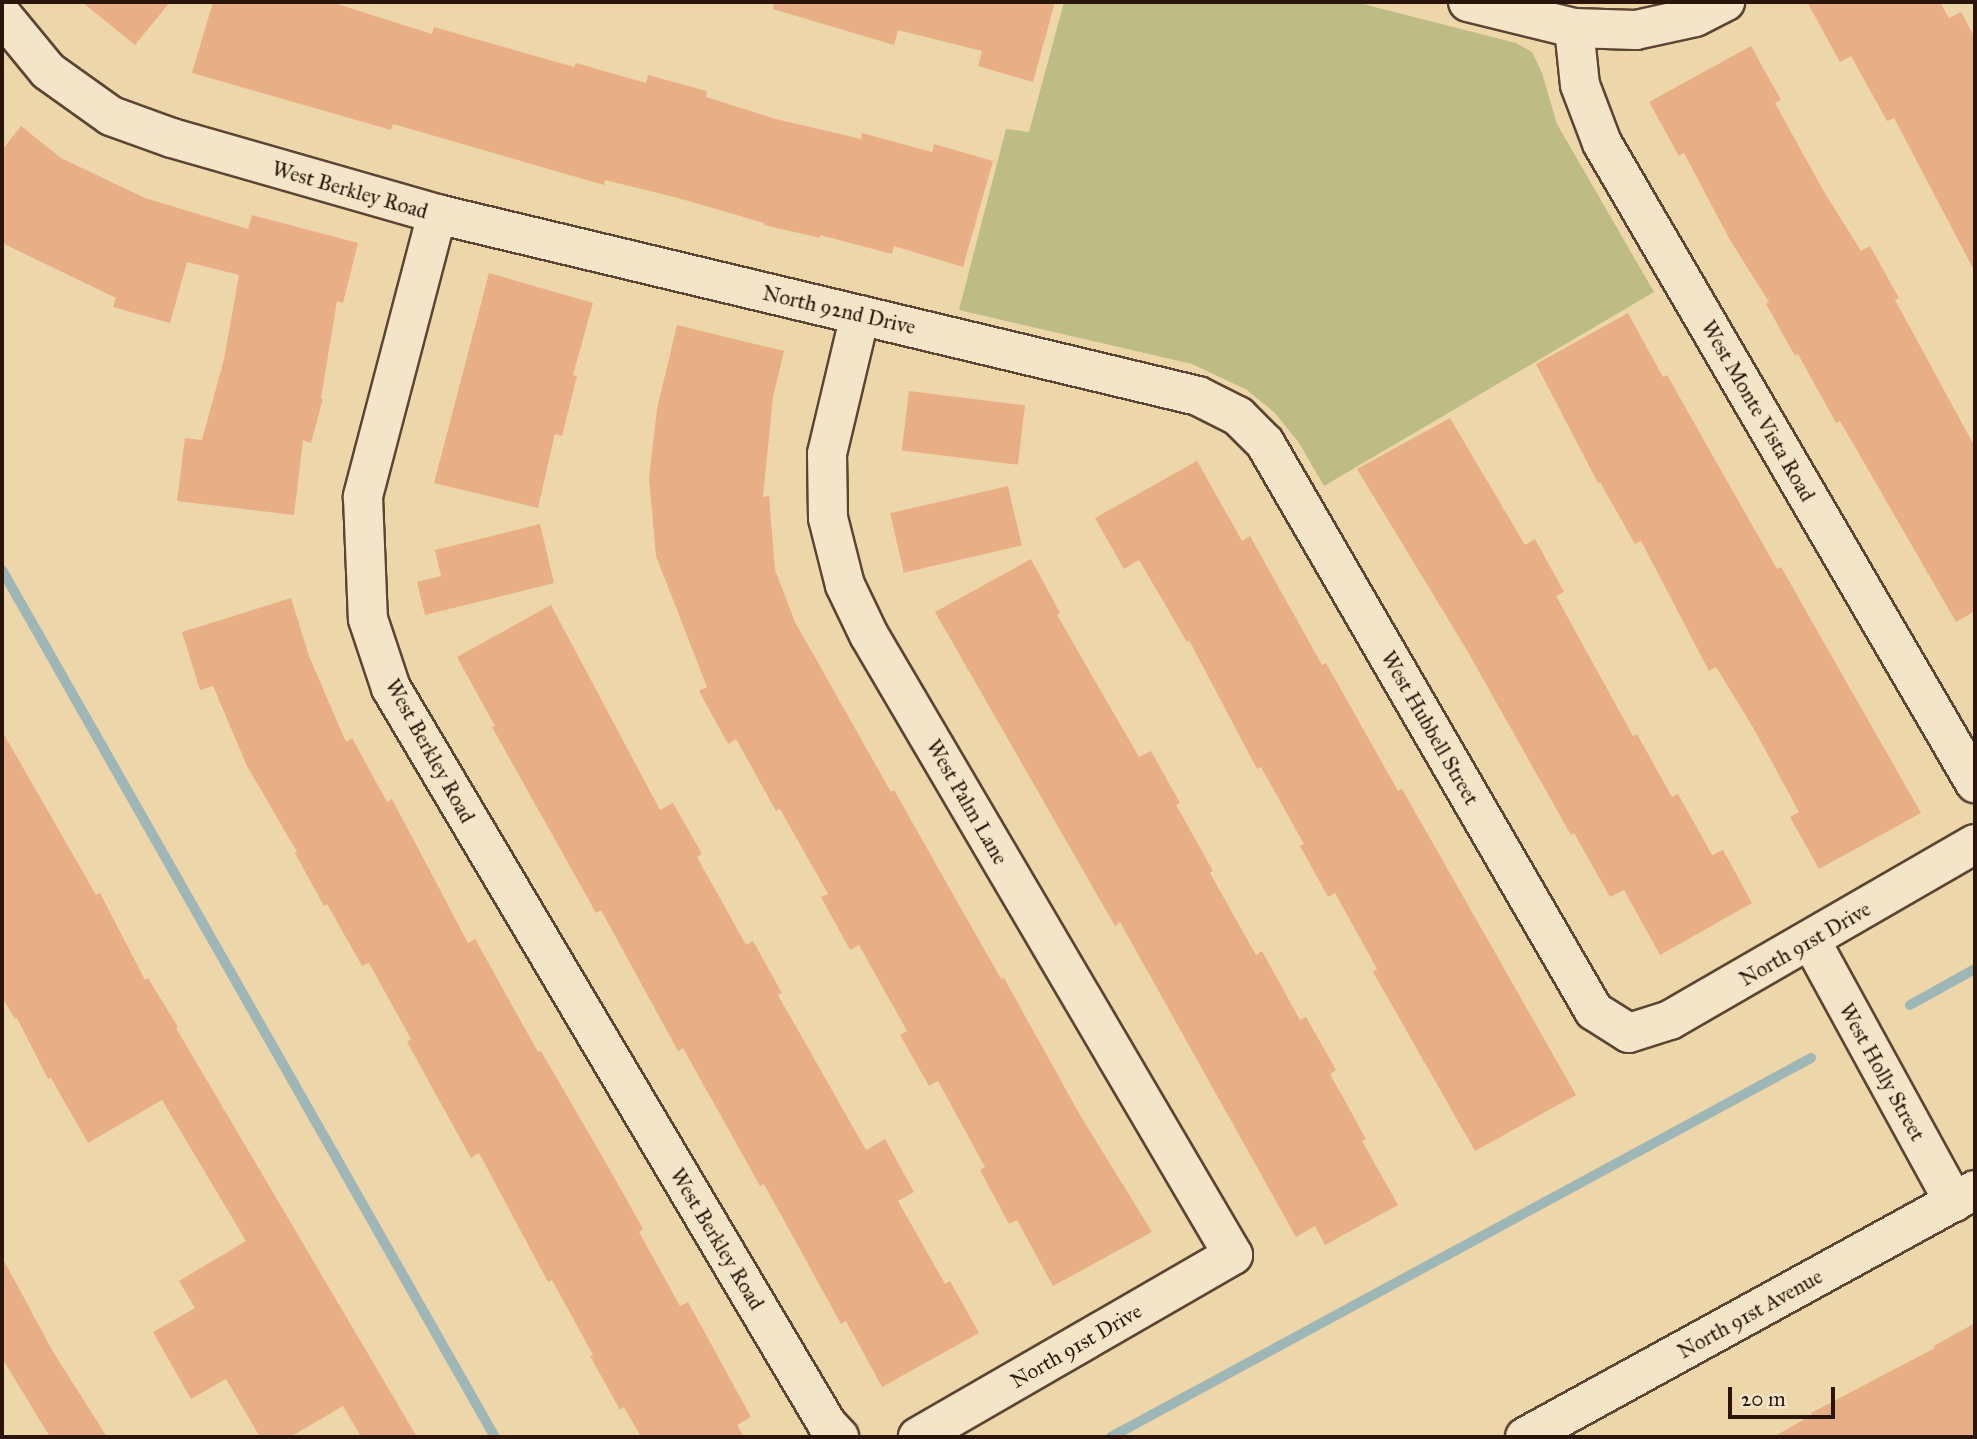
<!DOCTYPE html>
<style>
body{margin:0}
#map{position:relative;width:1977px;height:1439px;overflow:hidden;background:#eed6ab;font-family:"IM FELL Great Primer",serif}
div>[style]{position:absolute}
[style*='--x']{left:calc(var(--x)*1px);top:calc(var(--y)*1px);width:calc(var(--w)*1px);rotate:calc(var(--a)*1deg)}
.green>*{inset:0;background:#bebc85}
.stream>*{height:10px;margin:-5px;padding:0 5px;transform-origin:5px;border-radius:5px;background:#9fb6b6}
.building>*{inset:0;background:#e8af87;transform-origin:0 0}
.roads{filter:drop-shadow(2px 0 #5c4533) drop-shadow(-2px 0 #5c4533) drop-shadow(0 2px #5c4533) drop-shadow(0 -2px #5c4533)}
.minor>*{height:38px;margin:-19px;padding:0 19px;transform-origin:19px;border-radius:19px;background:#f4e4c8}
.secondary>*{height:38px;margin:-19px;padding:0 19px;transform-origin:19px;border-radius:19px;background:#f4e4c8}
span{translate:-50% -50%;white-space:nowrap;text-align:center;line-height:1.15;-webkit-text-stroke:5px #f4e4c8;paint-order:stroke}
.street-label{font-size:21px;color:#2b150b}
.frame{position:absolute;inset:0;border:4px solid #2b150b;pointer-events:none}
.scale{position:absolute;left:1728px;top:1387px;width:107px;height:32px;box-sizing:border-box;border:4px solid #2b150b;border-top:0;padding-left:9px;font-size:21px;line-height:24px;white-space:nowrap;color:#2b150b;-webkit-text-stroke:5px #f4e4c8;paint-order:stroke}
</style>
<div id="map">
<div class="green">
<i style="clip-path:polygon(1064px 2px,1355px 2px,1516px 43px,1532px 52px,1542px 73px,1557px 124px,1654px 292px,1324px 486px,1299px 443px,1275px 413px,1247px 390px,1192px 364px,959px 310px,1006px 129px,1029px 132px)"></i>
</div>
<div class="stream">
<i style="--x:2;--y:570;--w:997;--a:60.38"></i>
<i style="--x:1910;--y:1005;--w:74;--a:-29"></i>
<i style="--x:1111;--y:1437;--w:796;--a:-28.43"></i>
</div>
<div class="building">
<i style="clip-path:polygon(82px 2px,170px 2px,135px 45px)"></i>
<i style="clip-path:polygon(213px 2px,331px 2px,432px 34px,434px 27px,574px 67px,576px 63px,646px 83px,648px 75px,707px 91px,706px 97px,776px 119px,861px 139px,862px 133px,932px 152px,934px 144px,993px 161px,963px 267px,894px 246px,892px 254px,820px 235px,820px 238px,764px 225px,764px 223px,678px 198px,605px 180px,604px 185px,393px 124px,391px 130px,192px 73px)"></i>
<i style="clip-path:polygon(774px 2px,1055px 2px,1033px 82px,978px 66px,982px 51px,898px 30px,894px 45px,773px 9px)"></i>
<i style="clip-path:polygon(1807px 2px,1940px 2px,1949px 18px,1961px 12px,1975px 38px,1975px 272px,1894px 118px,1887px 121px,1851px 56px,1840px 62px)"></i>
<i style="clip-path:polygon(1751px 46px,1781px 100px,1775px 103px,1823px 190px,1861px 251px,1870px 246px,1899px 298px,1895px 300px,1975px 447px,1975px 611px,1956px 622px,1840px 421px,1836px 423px,1798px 354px,1795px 356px,1766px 304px,1769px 302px,1730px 240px,1684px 153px,1679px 156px,1649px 102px)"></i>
<i style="clip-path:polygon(21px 126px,61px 158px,145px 198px,248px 229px,252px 215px,358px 243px,343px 303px,337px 301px,321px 398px,323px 399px,311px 443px,303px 440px,294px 515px,177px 501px,185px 438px,202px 440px,224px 359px,239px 275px,187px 262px,170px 323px,113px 307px,116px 298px,2px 243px,2px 150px)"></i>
<i style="clip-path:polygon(489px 273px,593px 303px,573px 375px,577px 376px,562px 436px,555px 434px,538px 508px,434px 483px)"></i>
<i style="clip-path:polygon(1628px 313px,1663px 377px,1667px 375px,1777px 569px,1781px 567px,1921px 813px,1819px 869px,1790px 817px,1799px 812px,1754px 729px,1716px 667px,1709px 671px,1641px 541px,1635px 544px,1600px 482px,1598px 483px,1536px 364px)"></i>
<i style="clip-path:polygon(677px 325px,784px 351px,773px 397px,763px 497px,769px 496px,775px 570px,795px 622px,891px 792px,894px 790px,1001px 979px,1004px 978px,1080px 1115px,1152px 1232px,1053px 1286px,1017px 1220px,1009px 1224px,980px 1170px,985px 1167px,938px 1081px,929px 1086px,900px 1035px,907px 1031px,859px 945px,850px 950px,821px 897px,828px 894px,780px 809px,776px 811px,736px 739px,728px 744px,699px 691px,707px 687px,656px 556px,649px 478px,657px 409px)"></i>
<i style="left:909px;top:391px;width:117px;height:60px;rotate:7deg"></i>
<i style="clip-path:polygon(1450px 418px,1525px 545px,1535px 539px,1564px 592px,1556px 596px,1633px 736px,1637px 734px,1672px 797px,1678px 794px,1712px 855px,1723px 850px,1752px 903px,1660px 955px,1624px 890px,1610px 897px,1574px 833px,1571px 835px,1465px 647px,1357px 469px)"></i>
<i style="clip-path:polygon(1197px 461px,1242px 541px,1250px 536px,1322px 665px,1326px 663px,1398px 791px,1402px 789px,1576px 1095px,1475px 1151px,1373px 972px,1377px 969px,1335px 893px,1328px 897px,1300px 846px,1304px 844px,1261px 767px,1257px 769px,1189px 640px,1187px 642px,1139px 560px,1124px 569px,1095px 518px)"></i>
<i style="left:1008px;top:486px;width:61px;height:121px;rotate:77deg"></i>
<i style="clip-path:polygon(540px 524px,554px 583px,425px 615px,417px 582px,441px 576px,435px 550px)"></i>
<i style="clip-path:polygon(1031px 559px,1060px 613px,1057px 615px,1139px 757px,1151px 751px,1180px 803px,1176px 805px,1213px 871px,1210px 873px,1256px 955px,1262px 951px,1300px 1020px,1306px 1017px,1336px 1070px,1330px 1074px,1366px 1139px,1362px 1141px,1398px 1205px,1325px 1245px,1315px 1226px,1296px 1237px,1120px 922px,1115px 926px,935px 612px)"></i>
<i style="clip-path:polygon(291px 598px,309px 656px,346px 742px,352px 738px,387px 802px,392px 799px,468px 943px,475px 939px,538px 1052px,541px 1051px,614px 1177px,643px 1229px,639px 1232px,680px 1306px,688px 1302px,751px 1417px,737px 1425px,744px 1437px,641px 1437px,624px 1407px,620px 1410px,590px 1356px,593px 1355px,552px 1280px,548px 1282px,479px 1153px,471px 1158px,407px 1042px,411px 1039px,369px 963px,362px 966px,327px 904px,324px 906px,295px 853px,297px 852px,247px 766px,213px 686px,200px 690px,182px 632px)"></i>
<i style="clip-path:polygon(551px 605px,660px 810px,673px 803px,702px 854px,697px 857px,746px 945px,753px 941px,782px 993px,778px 995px,866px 1150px,885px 1139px,914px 1192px,898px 1201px,945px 1284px,950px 1281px,979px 1333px,882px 1387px,846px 1321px,841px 1324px,764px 1184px,760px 1186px,683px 1048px,678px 1051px,601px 910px,596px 913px,492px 727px,495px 726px,457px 657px)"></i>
<i style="clip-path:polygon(2px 731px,96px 895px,100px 893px,145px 980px,148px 978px,178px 1027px,176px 1028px,417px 1437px,361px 1437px,343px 1406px,290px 1437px,260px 1437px,226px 1379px,191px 1399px,153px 1332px,195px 1308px,179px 1281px,246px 1241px,162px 1100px,88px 1143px,51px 1078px,48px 1079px,17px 1018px,15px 1019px,2px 997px)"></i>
<i style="clip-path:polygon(2px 1257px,52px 1350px,107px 1437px,50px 1437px,2px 1358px)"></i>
<i style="clip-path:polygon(1975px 1323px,1975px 1437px,1773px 1437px,1812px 1415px,1811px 1413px,1935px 1348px,1934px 1346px)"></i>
</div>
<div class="roads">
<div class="minor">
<i style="--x:1468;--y:2;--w:109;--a:13.8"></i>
<i style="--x:1574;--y:28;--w:62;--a:1.8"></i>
<i style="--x:1636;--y:30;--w:60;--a:-12.4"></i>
<i style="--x:1695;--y:17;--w:34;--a:-27"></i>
<i style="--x:2;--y:15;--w:72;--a:50.6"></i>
<i style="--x:48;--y:71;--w:77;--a:35.5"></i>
<i style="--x:111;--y:116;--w:65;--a:19.8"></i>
<i style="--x:172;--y:138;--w:276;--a:16"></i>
<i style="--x:437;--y:214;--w:782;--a:13.45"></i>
<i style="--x:1198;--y:396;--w:45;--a:26.6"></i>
<i style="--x:1238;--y:416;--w:38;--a:45"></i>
<i style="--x:1265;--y:443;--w:656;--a:59.92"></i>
<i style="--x:1594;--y:1011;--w:41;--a:32.2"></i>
<i style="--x:1629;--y:1033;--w:43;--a:-17.6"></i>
<i style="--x:1670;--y:1020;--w:352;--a:-30"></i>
<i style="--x:1574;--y:28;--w:57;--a:84"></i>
<i style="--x:1580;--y:85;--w:62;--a:69.2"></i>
<i style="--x:1602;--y:143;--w:741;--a:59.77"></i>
<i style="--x:437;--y:214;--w:293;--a:104.7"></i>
<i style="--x:363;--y:497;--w:122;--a:87.7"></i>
<i style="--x:368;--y:619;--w:73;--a:71.6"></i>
<i style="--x:391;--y:688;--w:855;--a:59.36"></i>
<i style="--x:827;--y:1424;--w:18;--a:47"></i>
<i style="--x:860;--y:315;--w:143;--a:103.4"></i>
<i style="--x:827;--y:454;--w:64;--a:89.1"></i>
<i style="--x:828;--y:518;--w:69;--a:75.8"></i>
<i style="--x:845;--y:585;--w:55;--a:64.4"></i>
<i style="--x:869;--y:635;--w:719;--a:59.58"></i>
<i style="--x:1233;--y:1255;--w:364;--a:150"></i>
<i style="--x:1811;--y:941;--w:298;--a:61.3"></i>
</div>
<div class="secondary">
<i style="--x:1525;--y:1437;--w:513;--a:-28.76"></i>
</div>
</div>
<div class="street-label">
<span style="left:350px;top:190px;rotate:16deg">West Berkley Road</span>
<span style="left:839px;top:310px;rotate:13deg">North 92nd Drive</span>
<span style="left:1758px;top:411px;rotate:60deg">West Monte Vista Road</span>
<span style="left:1430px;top:728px;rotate:60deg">West Hubbell Street</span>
<span style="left:430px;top:751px;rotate:61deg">West Berkley Road</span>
<span style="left:967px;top:802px;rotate:60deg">West Palm Lane</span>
<span style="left:1805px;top:944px;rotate:-30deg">North 91st Drive</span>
<span style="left:1882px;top:1072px;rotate:61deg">West Holly Street</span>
<span style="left:717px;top:1239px;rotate:59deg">West Berkley Road</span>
<span style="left:1750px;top:1314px;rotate:-29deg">North 91st Avenue</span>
<span style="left:1076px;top:1346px;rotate:-30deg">North 91st Drive</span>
</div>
<div class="frame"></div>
<div class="scale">20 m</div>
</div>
